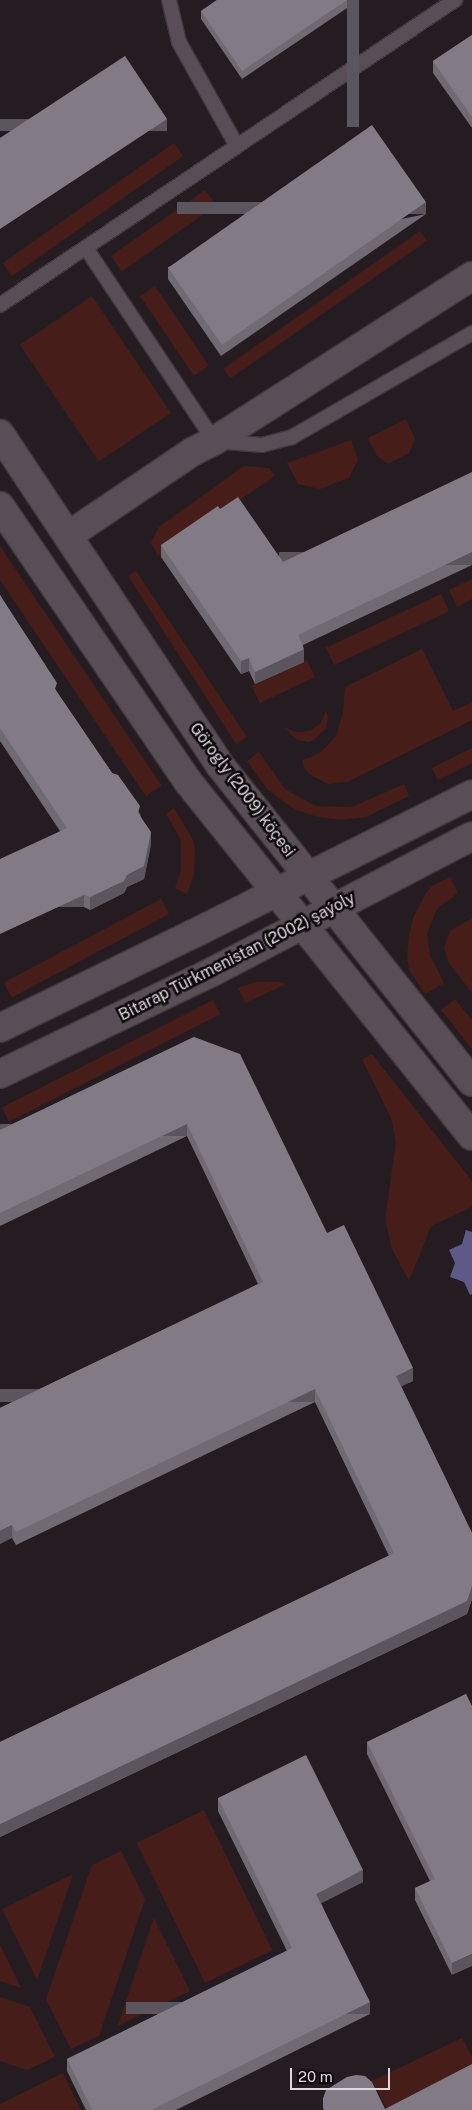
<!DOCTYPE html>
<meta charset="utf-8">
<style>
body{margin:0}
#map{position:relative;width:472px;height:2110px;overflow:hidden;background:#251c22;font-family:"Public Sans",sans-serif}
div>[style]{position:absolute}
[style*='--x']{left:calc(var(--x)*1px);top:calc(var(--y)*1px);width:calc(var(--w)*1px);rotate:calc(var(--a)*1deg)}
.green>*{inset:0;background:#461d19;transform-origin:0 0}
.water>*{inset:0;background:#5e5989}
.roads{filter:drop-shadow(1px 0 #40383e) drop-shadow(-1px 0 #40383e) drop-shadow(0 1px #40383e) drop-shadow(0 -1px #40383e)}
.service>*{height:14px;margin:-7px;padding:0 7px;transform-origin:7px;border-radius:7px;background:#594e56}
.minor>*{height:28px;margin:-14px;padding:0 14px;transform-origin:14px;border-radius:14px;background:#594e56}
.tertiary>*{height:28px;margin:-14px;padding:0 14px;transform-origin:14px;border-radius:14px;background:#594e56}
.wall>*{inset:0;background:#706a73}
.shaded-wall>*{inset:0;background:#5b565e;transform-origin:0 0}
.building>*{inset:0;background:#827b86;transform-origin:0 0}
span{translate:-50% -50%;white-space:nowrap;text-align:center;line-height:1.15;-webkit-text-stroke:5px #0c080a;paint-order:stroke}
.street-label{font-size:16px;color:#ded8dc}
.scale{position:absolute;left:290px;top:2068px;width:100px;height:22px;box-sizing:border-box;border:2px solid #ded8dc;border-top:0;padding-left:6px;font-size:15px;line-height:18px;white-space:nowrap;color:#ded8dc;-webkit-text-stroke:4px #0c080a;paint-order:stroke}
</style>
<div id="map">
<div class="green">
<i style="left:174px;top:143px;width:16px;height:209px;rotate:55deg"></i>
<i style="left:205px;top:190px;width:19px;height:115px;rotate:55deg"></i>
<i style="left:420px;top:231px;width:12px;height:240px;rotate:55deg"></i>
<i style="left:155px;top:286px;width:96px;height:18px;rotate:56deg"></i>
<i style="left:92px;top:296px;width:141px;height:87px;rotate:56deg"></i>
<i style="clip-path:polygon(406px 419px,415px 439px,409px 453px,388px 464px,377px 456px,368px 438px)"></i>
<i style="clip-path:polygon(351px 440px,358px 459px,349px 478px,320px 489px,298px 484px,287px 463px)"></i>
<i style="clip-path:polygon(244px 466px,269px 468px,275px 476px,158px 556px,151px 543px,159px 527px)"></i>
<i style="left:0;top:546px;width:289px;height:19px;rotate:56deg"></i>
<i style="clip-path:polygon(136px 571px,247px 737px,236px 744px,128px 576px)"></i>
<i style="clip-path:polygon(472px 579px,472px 599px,457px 607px,449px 590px)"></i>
<i style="left:441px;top:594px;width:19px;height:127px;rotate:65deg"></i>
<i style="clip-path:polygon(422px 649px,453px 711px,472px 702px,472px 720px,347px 782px,328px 784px,309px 774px,304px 767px,302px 760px,320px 753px,336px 736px,343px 712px,345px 687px)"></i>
<i style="left:307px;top:660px;width:19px;height:61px;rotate:65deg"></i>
<i style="clip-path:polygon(326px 710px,328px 717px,326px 728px,314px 740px,308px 742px,297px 740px,284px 727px,296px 732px,310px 731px,321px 723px)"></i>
<i style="clip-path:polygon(472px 748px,472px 763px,438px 780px,432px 768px)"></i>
<i style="clip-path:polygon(259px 752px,285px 789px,315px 806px,352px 807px,404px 784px,409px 796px,366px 817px,342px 820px,318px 817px,294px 809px,268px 790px,247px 761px)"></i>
<i style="clip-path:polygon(174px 808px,192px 838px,195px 849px,194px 874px,187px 894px,175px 888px,181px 871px,181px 840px,166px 814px)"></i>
<i style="clip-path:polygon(450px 877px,458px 893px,437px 909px,427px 934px,430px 955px,444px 983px,425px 994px,409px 970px,407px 957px,409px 935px,413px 918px,426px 893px,432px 886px)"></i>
<i style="left:161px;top:899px;width:17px;height:178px;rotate:62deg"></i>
<i style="clip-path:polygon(472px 918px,472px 993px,449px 963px,444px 948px,450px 931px)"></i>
<i style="clip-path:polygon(256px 982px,280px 982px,286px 984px,246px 1003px,238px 988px)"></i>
<i style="clip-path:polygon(455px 999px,472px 1020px,472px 1049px,441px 1010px)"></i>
<i style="left:213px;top:1000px;width:16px;height:237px;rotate:63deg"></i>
<i style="clip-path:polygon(372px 1054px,472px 1181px,472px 1207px,435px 1224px,430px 1229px,409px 1281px,392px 1249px,386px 1223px,386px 1213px,396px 1142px,391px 1118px,362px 1059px)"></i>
<i style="left:204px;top:1810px;width:156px;height:75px;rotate:64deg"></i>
<i style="clip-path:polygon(121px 1851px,145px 1899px,99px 2036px,71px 2049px,46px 1999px,92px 1865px)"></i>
<i style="clip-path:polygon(73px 1874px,37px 1980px,2px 1909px)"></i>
<i style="clip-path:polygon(154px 1918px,190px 1991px,118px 2026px)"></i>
<i style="clip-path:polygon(0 1945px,21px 1988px,0 1981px)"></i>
<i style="clip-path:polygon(0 1997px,30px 2007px,55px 2057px,27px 2070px,0 2061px)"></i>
<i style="clip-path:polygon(462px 2038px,472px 2057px,472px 2069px,388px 2110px,372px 2081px)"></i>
<i style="clip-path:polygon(63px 2073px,81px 2110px,0 2110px,0 2104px)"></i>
</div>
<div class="water">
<i style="clip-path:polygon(466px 1230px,472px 1232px,472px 1294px,470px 1295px,464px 1282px,450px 1277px,455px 1263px,449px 1250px,462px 1244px)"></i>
</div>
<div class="roads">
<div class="service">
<i style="--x:169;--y:0;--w:43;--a:76.6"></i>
<i style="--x:179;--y:42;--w:119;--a:60.9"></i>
<i style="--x:86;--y:248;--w:232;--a:56.4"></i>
<i style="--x:214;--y:441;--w:48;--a:4.8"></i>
<i style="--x:262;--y:445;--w:31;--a:-15"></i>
<i style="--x:292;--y:437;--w:208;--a:-30"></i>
<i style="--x:0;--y:305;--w:548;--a:-33.84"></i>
</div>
<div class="minor">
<i style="--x:69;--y:535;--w:148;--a:-34"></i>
<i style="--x:192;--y:452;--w:25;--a:-27"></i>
<i style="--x:214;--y:441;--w:306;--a:-32.6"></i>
</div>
<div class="tertiary">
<i style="--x:0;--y:434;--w:396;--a:56.4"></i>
<i style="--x:219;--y:764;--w:406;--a:51.5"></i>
<i style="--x:0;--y:506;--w:335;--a:55.7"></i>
<i style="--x:189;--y:783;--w:452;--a:51.3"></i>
<i style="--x:0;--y:1028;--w:215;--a:-26"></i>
<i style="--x:193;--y:934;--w:312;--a:-26.6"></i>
<i style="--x:0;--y:1074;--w:235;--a:-25.7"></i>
<i style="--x:212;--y:972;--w:293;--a:-27.6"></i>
</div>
</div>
<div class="wall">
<i style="clip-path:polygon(217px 0,359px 0,242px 79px,201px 19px,201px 11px)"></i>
<i style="clip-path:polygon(472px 35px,472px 128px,433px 73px,433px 61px)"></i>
<i style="clip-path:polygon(426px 214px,221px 356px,168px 279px,168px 267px)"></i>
<i style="clip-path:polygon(220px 509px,283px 562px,472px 565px,303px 645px,304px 662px,255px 684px,249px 671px,241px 674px,161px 557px,161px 545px)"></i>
<i style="clip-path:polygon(0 595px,57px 692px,140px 814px,151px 844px,144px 879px,127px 887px,124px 893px,90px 910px,84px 907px,60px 831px,0 741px)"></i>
<i style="clip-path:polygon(194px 1037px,327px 1233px,413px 1381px,401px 1386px,472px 1533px,472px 1599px,467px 1614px,0 1837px,0 1742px,389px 1556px,315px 1402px,16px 1545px,12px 1538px,0 1408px,258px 1284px,187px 1136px,0 1226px,0 1130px)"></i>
<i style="clip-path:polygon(466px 1694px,452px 1975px,415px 1900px,415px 1888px,430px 1881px,367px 1754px,367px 1742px)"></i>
<i style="clip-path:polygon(218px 1798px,363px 1882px,321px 1903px,370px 2014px,176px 2110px,86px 2110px,67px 2071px,67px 2059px,287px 1951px,218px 1811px)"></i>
</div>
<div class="shaded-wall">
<i style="left:347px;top:0;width:12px;height:127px"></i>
<i style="left:167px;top:119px;width:12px;height:200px;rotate:90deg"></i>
<i style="left:426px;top:202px;width:12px;height:249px;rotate:90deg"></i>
<i style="left:472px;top:552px;width:13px;height:193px;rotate:90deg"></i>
<i style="clip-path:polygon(304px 649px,304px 662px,255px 684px,255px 672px)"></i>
<i style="clip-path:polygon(249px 658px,249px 671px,241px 674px,241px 661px)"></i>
<i style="clip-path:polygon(151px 832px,151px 844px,144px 879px,127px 887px,124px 893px,90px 910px,90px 897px,127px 875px)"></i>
<i style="left:84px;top:895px;width:12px;height:93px;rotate:90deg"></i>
<i style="left:187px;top:1124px;width:12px;height:207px;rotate:90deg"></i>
<i style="clip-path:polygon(413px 1368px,413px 1381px,396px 1389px,396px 1376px)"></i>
<i style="left:315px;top:1389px;width:13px;height:331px;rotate:90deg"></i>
<i style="clip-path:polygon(12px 1525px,12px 1538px,0 1544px,0 1531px)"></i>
<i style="clip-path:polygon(472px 1586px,472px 1599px,467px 1614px,0 1837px,0 1824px)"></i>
<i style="clip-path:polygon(363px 1870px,363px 1882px,316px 1906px,316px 1894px)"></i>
<i style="clip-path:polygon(472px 1954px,472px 1966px,452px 1975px,452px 1963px)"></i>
<i style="left:370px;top:2002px;width:12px;height:244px;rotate:90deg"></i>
</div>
<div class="building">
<i style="clip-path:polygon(217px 0,347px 0,242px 71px,201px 11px)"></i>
<i style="clip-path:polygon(472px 35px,472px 117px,433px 61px)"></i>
<i style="clip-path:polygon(125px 56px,167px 119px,0 229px,0 138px)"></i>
<i style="left:372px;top:125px;width:94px;height:249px;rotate:55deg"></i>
<i style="clip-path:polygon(472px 472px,472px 552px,298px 635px,304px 649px,255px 672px,249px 658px,241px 661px,161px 545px,218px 506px,220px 509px,238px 497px,283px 562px)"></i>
<i style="clip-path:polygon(0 595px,57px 683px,55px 689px,112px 773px,118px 775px,140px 806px,138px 813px,151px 832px,144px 866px,127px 875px,124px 881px,90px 897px,84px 895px,0 934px,0 859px,67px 828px,0 728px)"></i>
<i style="clip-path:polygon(194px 1037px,240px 1054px,327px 1233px,344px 1225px,413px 1368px,396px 1376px,472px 1533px,472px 1586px,467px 1601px,0 1824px,0 1742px,394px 1553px,315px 1389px,16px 1532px,12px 1525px,0 1531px,0 1408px,263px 1282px,187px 1124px,0 1213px,0 1130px)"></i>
<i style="clip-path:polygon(466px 1694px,472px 1706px,472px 1954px,452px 1963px,415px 1888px,435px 1879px,367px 1742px)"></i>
<i style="clip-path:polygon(306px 1755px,363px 1870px,316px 1894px,370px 2002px,151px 2110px,92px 2110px,67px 2059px,292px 1948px,218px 1798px)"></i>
<i style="clip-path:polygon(472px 2064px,472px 2110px,324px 2110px,323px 2108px,323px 2098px,326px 2090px,347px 2077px,356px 2075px,365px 2076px,372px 2082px,385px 2109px)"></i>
</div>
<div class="street-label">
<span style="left:242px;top:790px;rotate:53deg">Görogly (2009) köçesi</span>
<span style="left:237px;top:957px;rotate:-27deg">Bitarap Türkmenistan (2002) şaýoly</span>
</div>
<div class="scale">20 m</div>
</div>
